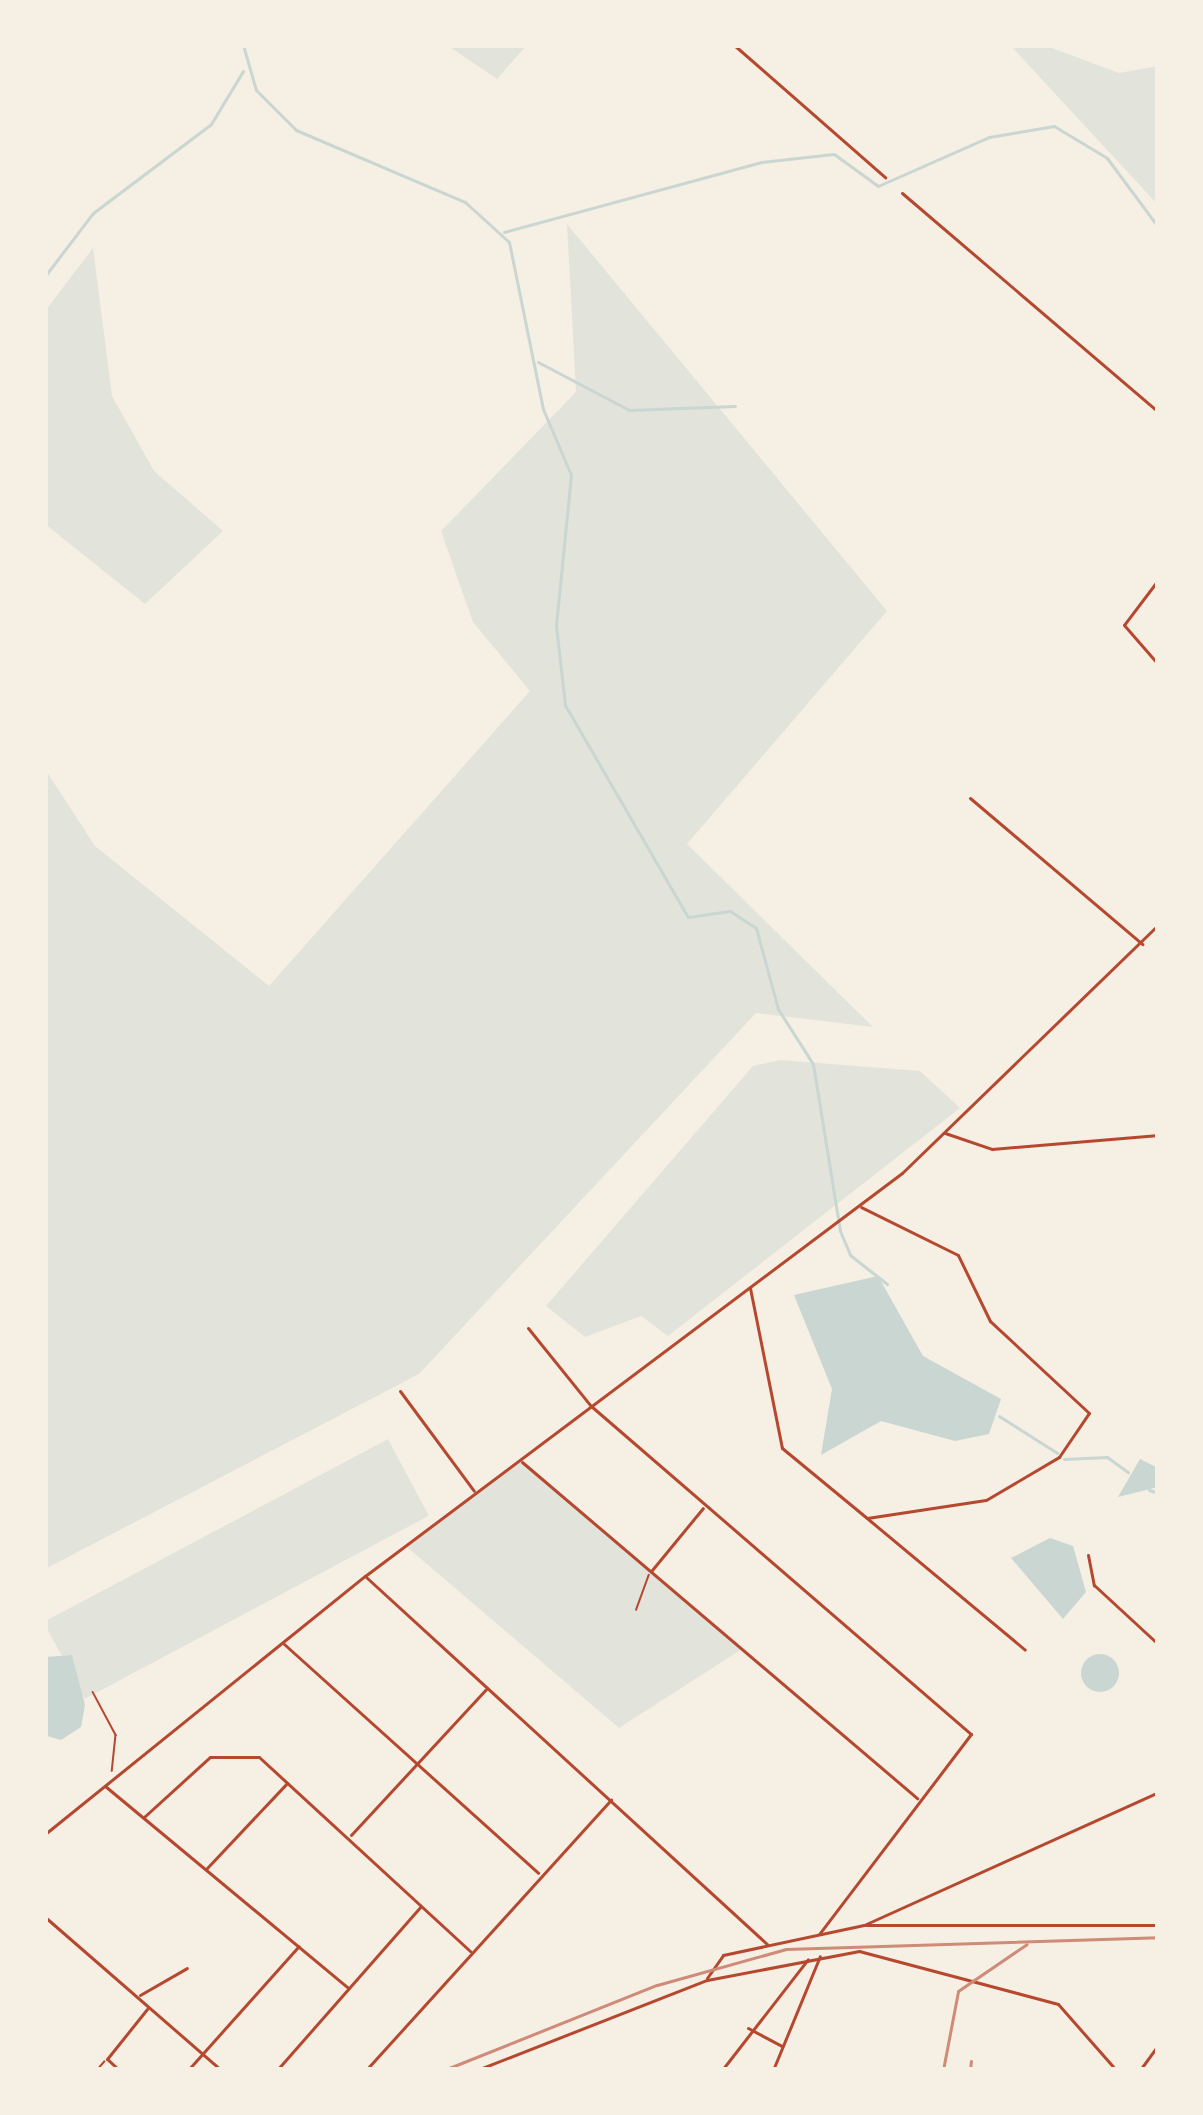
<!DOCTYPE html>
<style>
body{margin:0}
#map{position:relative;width:1203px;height:2115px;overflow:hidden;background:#f6efe4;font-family:Mulish,sans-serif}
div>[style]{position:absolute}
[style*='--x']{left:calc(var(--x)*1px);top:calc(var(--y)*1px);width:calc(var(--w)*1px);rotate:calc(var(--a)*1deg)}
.green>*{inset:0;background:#e2e4dc;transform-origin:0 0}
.water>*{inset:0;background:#c9d6d2}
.round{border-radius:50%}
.stream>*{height:3px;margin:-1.5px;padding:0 1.5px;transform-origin:1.5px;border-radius:1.5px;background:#c9d6d2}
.path>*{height:1.5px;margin:-0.75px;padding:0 0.75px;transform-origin:0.75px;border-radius:0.75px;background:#b5482f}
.service>*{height:1.5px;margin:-0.75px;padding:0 0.75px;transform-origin:0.75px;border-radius:0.75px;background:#b5482f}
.minor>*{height:3px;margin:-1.5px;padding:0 1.5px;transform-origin:1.5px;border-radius:1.5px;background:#b5482f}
.tertiary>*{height:3px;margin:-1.5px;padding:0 1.5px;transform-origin:1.5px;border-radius:1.5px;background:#b5482f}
.rail>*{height:3px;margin:-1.5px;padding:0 1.5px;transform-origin:1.5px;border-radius:1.5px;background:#cf8b77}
span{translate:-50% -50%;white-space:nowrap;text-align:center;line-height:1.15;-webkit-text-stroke:9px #f6efe4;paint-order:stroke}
.frame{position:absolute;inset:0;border:48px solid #f6efe4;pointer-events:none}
</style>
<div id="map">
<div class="green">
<i style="clip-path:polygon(447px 45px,527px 45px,497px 79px)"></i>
<i style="clip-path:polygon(1010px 45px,1044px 45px,1119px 73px,1158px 66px,1158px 205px)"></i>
<i style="clip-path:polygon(567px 224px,887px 611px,687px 844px,873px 1027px,756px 1013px,419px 1374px,45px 1569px,45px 769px,95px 846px,269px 986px,530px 691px,473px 622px,441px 531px,576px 392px)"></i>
<i style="clip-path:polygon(93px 248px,112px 396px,154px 471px,223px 531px,145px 604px,45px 524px,45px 311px)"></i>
<i style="clip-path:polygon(780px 1060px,920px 1071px,960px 1108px,668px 1336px,641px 1316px,585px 1337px,546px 1306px,753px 1066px)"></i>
<i style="left:388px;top:1439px;width:87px;height:390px;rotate:62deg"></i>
<i style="clip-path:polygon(520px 1461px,742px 1649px,619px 1728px,407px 1547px)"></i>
</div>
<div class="water">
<i style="clip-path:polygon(878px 1276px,923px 1356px,1001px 1399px,989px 1434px,955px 1441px,881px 1421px,821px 1455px,832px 1389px,794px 1295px)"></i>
<i style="clip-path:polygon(1140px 1459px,1158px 1468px,1158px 1487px,1118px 1497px)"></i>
<i style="clip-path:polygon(1050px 1538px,1073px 1546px,1086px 1592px,1063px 1619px,1011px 1558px)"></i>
<i class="round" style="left:1081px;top:1654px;width:38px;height:38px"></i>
<i style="clip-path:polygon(72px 1655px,85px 1705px,81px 1727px,61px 1740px,47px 1736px,45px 1657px)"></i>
</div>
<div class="stream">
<i style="--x:243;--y:45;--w:47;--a:73.9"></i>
<i style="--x:256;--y:90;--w:57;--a:45"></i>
<i style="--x:296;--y:130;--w:184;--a:23.1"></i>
<i style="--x:465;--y:202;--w:59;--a:42.3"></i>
<i style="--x:509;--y:242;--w:170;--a:78.5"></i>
<i style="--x:543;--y:409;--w:72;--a:67"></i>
<i style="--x:571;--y:475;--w:152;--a:95.7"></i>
<i style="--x:556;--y:626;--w:80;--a:83.5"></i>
<i style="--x:565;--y:705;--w:245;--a:59.9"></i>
<i style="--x:688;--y:917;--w:42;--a:-8.1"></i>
<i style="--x:730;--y:911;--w:31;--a:33"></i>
<i style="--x:756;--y:928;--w:84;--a:74.8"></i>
<i style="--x:778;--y:1009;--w:65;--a:57.5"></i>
<i style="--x:813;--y:1064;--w:169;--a:80.8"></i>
<i style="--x:840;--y:1231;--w:26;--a:67"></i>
<i style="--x:850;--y:1255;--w:47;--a:38.1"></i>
<i style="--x:504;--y:232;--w:266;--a:-15.2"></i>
<i style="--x:761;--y:162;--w:73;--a:-6.3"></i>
<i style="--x:834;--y:154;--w:54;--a:36"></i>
<i style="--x:878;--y:186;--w:121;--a:-23.8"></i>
<i style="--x:989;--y:137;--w:66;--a:-9.6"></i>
<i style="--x:1054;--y:126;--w:62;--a:31.1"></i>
<i style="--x:1107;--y:158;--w:86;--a:53.5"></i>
<i style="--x:45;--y:276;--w:79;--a:-52.7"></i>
<i style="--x:93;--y:213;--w:148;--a:-37"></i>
<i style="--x:211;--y:124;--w:62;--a:-58.9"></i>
<i style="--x:538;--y:362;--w:103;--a:27.8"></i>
<i style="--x:629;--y:410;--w:106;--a:-2.2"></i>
<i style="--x:999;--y:1416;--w:69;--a:32.5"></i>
<i style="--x:1064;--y:1459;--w:43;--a:-2.7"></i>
<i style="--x:1107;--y:1457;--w:26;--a:36"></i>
<i style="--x:1149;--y:1490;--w:9;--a:18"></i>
</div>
<div class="path">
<i style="--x:93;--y:1692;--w:49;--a:61.9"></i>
<i style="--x:116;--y:1735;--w:36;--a:96"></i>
</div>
<div class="service">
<i style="--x:636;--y:1610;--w:37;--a:-70"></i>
<i style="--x:97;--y:2070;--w:11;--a:-49"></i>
</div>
<div class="minor">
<i style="--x:734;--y:45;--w:201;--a:41.2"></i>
<i style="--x:902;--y:193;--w:337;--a:40.5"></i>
<i style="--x:1158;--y:580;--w:56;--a:127.1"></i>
<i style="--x:1124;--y:625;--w:52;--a:48.9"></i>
<i style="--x:970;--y:798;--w:226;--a:40.3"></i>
<i style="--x:945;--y:1133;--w:50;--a:18.8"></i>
<i style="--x:992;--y:1149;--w:167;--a:-4.8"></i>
<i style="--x:750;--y:1288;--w:163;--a:78.7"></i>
<i style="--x:782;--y:1448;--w:110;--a:39.5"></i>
<i style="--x:867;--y:1518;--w:120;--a:-8.6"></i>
<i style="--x:986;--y:1500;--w:85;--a:-30.5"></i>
<i style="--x:1059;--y:1457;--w:53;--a:-55.7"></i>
<i style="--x:1089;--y:1413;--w:135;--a:-137.1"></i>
<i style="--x:990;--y:1321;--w:73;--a:-115.9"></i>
<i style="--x:958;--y:1255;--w:108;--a:-153.7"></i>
<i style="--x:528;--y:1328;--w:100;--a:51.1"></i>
<i style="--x:591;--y:1406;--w:502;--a:40.8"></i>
<i style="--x:971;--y:1734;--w:251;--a:127.2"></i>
<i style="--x:400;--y:1391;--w:124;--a:53.5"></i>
<i style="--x:522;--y:1462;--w:519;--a:40.39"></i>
<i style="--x:868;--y:1519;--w:204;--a:39.8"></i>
<i style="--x:1088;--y:1555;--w:31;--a:79"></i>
<i style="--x:1094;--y:1585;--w:87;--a:42.7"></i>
<i style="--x:652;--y:1570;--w:80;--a:-50.6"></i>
<i style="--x:366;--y:1577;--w:544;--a:42.47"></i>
<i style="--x:284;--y:1644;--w:342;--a:42"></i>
<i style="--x:105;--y:1786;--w:316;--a:39.7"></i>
<i style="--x:144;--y:1817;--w:89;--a:-42.3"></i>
<i style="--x:210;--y:1757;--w:49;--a:0"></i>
<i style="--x:259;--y:1757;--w:287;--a:42.6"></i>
<i style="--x:351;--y:1835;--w:200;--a:-47.2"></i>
<i style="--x:207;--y:1868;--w:117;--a:-46.7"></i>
<i style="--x:45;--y:1917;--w:233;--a:41"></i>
<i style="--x:866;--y:1925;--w:292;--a:0"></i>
<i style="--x:707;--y:1978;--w:28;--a:-55"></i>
<i style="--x:723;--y:1955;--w:144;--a:-12"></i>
<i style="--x:864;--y:1925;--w:323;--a:-24.3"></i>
<i style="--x:140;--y:1995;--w:54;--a:-29.9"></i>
<i style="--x:748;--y:2028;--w:38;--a:28"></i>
<i style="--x:119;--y:2070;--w:16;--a:-137"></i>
<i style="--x:107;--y:2059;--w:64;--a:-51.3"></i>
<i style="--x:188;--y:2070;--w:166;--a:-48.2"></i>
<i style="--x:277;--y:2070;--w:218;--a:-48.7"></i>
<i style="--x:366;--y:2070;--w:365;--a:-47.8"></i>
<i style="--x:477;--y:2070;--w:247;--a:-21.4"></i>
<i style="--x:707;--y:1980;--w:155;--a:-10.8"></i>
<i style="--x:859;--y:1951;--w:206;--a:14.9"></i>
<i style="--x:1058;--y:2004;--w:88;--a:48.7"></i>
<i style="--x:722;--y:2070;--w:140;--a:-52.2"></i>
<i style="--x:773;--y:2070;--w:123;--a:-67.6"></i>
<i style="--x:1140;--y:2070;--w:31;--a:-54"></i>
</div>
<div class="tertiary">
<i style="--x:45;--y:1834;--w:411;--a:-38.9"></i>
<i style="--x:365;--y:1576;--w:671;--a:-36.89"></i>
<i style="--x:902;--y:1173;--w:356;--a:-44.1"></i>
</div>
<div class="rail">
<i style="--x:444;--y:2070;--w:229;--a:-21.8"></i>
<i style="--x:657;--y:1985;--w:134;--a:-15.6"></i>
<i style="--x:786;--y:1949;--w:372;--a:-1.8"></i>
<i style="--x:943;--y:2070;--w:80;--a:-79.2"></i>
<i style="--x:958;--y:1991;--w:83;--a:-34.3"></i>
<i style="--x:970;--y:2070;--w:9;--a:-84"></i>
</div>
<div class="frame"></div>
</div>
